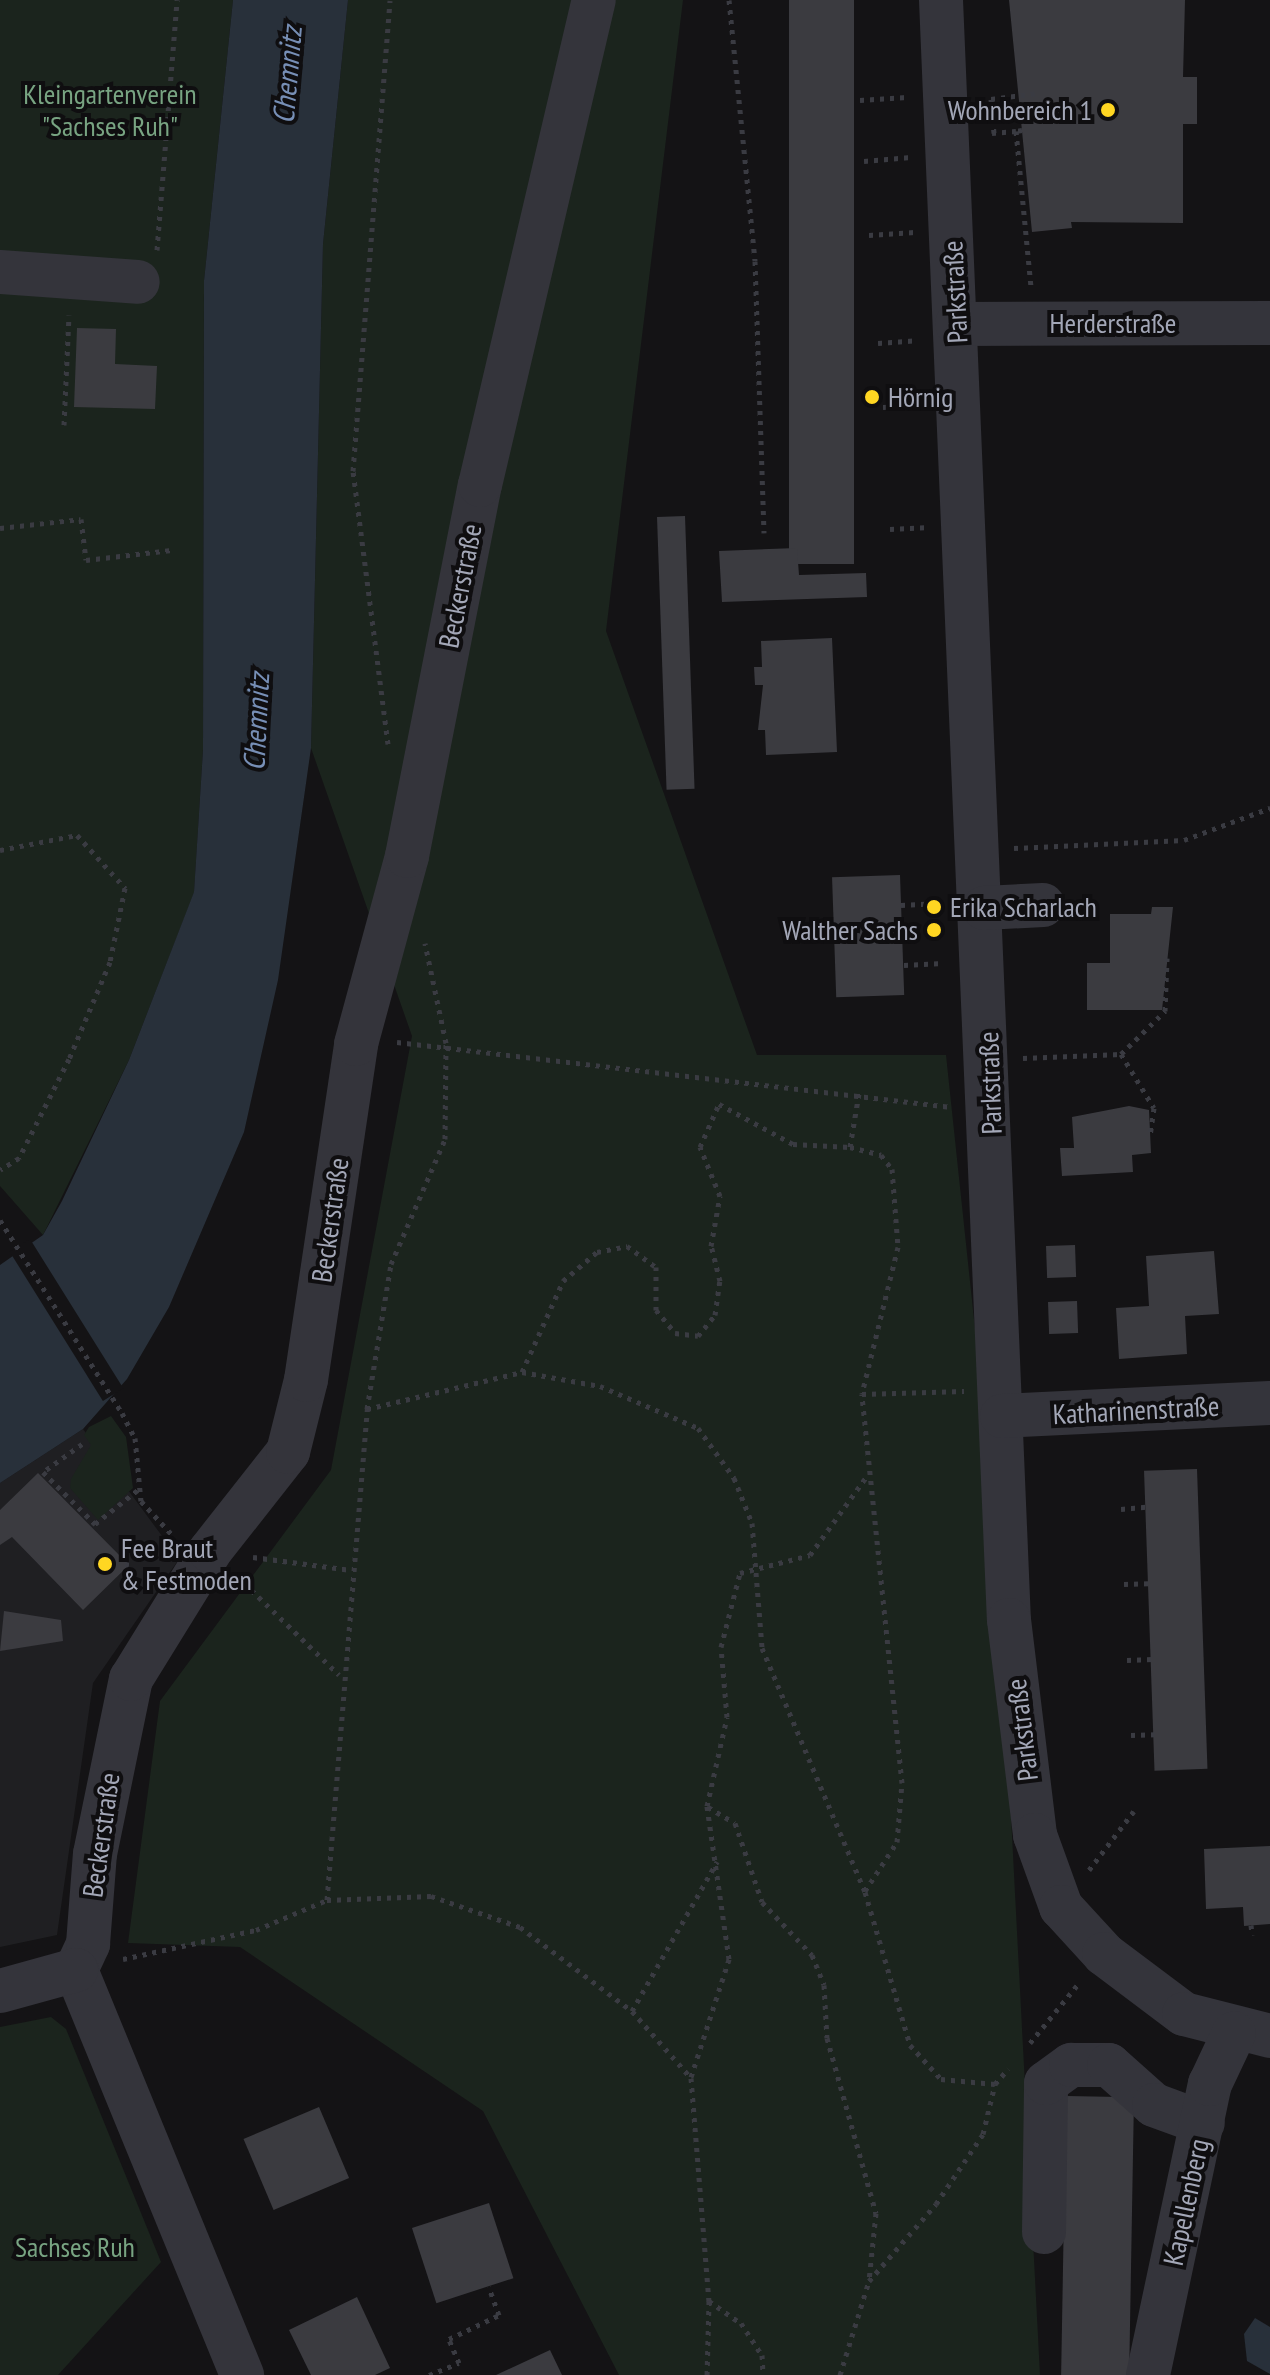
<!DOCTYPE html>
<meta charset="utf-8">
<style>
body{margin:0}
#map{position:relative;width:1270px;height:2375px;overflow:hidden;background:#141315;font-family:"PT Sans Narrow",sans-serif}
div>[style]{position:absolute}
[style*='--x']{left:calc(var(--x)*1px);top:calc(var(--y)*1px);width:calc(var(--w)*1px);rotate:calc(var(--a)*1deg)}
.built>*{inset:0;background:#1f1f22}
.green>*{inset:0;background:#1b241d}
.water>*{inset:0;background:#28303a}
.pier>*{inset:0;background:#141315;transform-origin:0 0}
.building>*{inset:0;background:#3b3b40;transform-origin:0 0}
.path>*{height:5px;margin-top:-2.5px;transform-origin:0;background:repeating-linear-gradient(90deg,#3a3b42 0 4px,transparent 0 10px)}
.minor>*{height:44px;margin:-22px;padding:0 22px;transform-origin:22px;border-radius:22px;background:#34343b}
.dots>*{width:22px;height:22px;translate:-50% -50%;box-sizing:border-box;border:4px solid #0f0e10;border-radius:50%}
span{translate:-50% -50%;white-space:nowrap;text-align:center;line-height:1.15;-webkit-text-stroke:8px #0f0e10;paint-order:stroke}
.park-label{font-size:28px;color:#78a482}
.poi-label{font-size:28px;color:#a3a7b7}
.right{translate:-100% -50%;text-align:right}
.left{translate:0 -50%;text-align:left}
.street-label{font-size:28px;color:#a3a7b7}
.water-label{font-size:30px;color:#778fb6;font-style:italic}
</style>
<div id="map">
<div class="built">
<i style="clip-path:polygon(83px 1429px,179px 1559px,93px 1683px,57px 1935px,0 1947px,0 1483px)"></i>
</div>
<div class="green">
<i style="clip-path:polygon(0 0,233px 0,204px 281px,203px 750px,194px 893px,129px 1060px,43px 1235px,0 1186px)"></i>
<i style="clip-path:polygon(348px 0,683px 0,606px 631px,757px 1055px,946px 1055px,996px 1527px,1040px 2375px,619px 2375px,483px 2111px,240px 1947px,128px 1943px,160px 1701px,331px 1470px,412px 1036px,311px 748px,323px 244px)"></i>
<i style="clip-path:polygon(111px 1416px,126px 1437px,133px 1488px,98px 1520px,70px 1488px,71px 1479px,91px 1445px,84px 1435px,89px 1427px)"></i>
<i style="clip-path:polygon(51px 2017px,66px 2029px,161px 2262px,58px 2375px,0 2375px,0 2027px)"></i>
</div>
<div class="water">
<i style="clip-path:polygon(233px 0,348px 0,323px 244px,311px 748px,278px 980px,244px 1132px,169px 1307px,127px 1379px,83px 1429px,0 1483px,0 1265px,43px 1235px,62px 1201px,129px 1060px,194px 892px,203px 750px,204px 281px)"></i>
<i style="clip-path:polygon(1255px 2318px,1270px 2327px,1270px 2374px,1247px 2361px,1244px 2334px)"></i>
</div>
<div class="pier">
<i style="left:30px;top:1239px;width:176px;height:24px;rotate:58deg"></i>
</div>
<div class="building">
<i style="left:789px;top:0;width:65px;height:564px"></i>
<i style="clip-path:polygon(1009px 0,1185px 0,1183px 77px,1197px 77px,1197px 124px,1183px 124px,1183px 223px,1071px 222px,1072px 228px,1032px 232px)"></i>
<i style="clip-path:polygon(77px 328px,116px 329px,115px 364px,157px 366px,155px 409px,74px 407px)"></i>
<i style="left:685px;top:516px;width:273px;height:28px;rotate:88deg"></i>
<i style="clip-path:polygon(797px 548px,799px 575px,866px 573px,867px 597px,722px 602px,719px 551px)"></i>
<i style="clip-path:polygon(832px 638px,837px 752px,766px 755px,765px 730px,758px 730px,763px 685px,755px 685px,754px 667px,762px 667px,761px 641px)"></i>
<i style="left:900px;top:875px;width:120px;height:68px;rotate:88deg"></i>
<i style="clip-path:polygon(1152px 907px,1173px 907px,1162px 1010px,1087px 1010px,1087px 963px,1110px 963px,1110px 914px,1151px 914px)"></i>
<i style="clip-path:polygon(1129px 1106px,1149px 1110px,1151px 1153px,1132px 1155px,1133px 1172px,1062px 1176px,1060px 1148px,1074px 1148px,1072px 1117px)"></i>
<i style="left:1075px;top:1245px;width:32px;height:29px;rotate:88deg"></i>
<i style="clip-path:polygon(1214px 1251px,1219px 1314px,1185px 1316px,1187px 1354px,1119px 1359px,1116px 1308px,1149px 1306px,1146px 1256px)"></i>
<i style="left:1077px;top:1301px;width:32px;height:29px;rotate:88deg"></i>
<i style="left:1197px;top:1469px;width:300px;height:53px;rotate:88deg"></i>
<i style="clip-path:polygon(38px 1473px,129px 1565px,83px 1610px,12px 1537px,0 1545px,0 1510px)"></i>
<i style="clip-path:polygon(4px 1611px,61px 1620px,63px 1641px,0 1651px)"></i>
<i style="clip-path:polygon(1270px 1846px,1270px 1924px,1244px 1926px,1243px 1907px,1206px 1909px,1204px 1849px)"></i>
<i style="left:1066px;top:2096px;width:68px;height:279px;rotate:1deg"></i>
<i style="left:319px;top:2107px;width:77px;height:82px;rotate:67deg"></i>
<i style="left:489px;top:2203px;width:79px;height:81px;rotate:72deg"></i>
<i style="clip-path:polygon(357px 2297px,390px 2368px,375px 2375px,311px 2375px,289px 2330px)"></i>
<i style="clip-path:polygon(550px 2350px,562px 2375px,496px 2375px)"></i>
</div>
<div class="path">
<i style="--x:729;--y:0;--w:262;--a:84.3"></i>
<i style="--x:755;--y:261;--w:272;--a:88.1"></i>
<i style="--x:860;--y:100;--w:47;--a:-3.7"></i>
<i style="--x:1022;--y:130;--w:6;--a:171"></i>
<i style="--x:1016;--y:131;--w:157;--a:84.5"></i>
<i style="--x:992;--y:133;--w:24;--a:-5"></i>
<i style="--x:994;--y:133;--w:34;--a:-95"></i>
<i style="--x:991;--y:99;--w:47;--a:-7.3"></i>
<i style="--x:864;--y:161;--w:47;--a:-4.9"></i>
<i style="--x:869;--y:235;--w:46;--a:-3.7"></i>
<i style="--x:157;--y:250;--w:251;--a:-85.4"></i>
<i style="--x:878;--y:343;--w:39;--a:-4"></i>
<i style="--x:883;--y:407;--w:39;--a:-3"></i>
<i style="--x:64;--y:425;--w:110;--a:-87.4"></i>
<i style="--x:0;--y:528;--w:81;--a:-6.3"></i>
<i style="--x:81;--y:519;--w:41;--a:83"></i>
<i style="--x:86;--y:560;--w:86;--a:-6.7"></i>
<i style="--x:890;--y:529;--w:35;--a:-3"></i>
<i style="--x:388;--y:744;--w:275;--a:-97.3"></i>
<i style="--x:353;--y:471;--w:472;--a:-85.5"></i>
<i style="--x:1014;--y:848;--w:170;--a:-2.7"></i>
<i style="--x:1184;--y:840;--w:92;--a:-20.4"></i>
<i style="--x:0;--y:850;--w:78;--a:-11"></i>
<i style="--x:77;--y:835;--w:72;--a:47.8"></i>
<i style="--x:125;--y:888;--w:76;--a:101.5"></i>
<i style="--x:110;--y:962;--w:105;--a:112.9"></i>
<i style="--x:69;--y:1059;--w:111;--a:116.8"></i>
<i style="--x:19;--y:1158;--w:22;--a:148"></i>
<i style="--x:901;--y:905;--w:39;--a:-3"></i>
<i style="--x:904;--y:965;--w:39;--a:-3"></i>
<i style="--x:397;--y:1042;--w:558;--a:6.69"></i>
<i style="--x:1121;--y:1054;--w:62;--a:-44.3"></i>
<i style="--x:1165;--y:1011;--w:53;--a:-87.8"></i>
<i style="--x:1023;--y:1058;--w:98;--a:-2.3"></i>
<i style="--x:1121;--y:1054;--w:63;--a:58.6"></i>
<i style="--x:1154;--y:1108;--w:27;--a:98"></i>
<i style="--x:850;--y:1147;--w:55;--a:-80.5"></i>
<i style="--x:0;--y:1220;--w:228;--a:57.7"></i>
<i style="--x:122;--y:1413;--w:28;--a:63"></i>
<i style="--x:135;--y:1438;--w:63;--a:84.6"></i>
<i style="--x:141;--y:1501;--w:50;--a:47.4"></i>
<i style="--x:522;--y:1372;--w:100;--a:-65.7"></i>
<i style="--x:563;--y:1281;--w:45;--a:-40.5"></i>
<i style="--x:597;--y:1252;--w:31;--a:-11"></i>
<i style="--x:627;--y:1246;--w:36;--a:36"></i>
<i style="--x:656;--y:1267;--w:43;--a:90"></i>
<i style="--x:656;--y:1310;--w:30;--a:50"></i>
<i style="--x:675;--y:1333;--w:23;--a:7"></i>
<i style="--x:698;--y:1336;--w:27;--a:-51"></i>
<i style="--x:715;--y:1315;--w:34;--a:-82"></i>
<i style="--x:720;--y:1281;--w:36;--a:-104"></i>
<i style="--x:711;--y:1246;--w:51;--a:-79.8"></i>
<i style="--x:720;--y:1196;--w:53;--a:-112.2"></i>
<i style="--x:700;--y:1147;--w:47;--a:-66.2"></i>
<i style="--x:719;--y:1104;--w:84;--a:28.4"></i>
<i style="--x:793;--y:1144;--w:57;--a:3"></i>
<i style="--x:850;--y:1147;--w:32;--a:14"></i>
<i style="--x:881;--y:1155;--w:18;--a:52"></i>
<i style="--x:892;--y:1169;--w:78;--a:85.6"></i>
<i style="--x:898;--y:1247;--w:151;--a:103.8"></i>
<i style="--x:367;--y:1409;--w:159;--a:-13.4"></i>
<i style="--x:522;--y:1372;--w:79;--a:10.2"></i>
<i style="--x:600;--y:1386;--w:107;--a:23.2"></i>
<i style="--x:698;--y:1428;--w:62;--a:54.2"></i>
<i style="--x:734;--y:1478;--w:48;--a:68.2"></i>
<i style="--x:752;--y:1523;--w:125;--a:85.4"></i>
<i style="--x:762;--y:1648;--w:265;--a:67.1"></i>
<i style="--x:865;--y:1892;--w:159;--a:73.6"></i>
<i style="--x:910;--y:2045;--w:46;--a:47.6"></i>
<i style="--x:941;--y:2079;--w:54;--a:5.3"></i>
<i style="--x:995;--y:2084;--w:20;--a:-49"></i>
<i style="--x:82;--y:1444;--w:48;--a:144.3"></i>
<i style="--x:43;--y:1472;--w:74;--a:45"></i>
<i style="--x:95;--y:1524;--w:56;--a:-38.5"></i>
<i style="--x:1121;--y:1509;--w:25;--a:-5"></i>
<i style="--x:253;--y:1557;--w:99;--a:7.6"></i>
<i style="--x:125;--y:1564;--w:4;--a:14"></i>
<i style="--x:237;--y:1576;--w:142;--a:44.1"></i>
<i style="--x:1124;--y:1584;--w:25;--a:-2"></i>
<i style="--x:1127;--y:1660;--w:26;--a:-2"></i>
<i style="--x:1131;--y:1735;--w:25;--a:-2"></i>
<i style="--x:708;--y:1807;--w:31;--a:31"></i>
<i style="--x:735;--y:1823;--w:83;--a:71.1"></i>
<i style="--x:762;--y:1902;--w:73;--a:46.7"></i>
<i style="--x:812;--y:1955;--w:32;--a:68"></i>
<i style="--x:824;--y:1985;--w:53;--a:86.8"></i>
<i style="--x:827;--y:2038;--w:182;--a:74.4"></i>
<i style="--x:876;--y:2213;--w:68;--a:95.9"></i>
<i style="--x:1089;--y:1870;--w:74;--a:-52.7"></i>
<i style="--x:865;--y:1891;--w:59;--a:-56.9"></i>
<i style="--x:897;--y:1842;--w:59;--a:-85.2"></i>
<i style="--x:902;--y:1783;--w:391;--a:-95.9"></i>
<i style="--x:862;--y:1394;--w:102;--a:-1.7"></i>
<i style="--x:327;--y:1900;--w:493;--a:-85.3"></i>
<i style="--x:367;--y:1409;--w:147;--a:-80.6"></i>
<i style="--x:391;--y:1264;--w:136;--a:-66.6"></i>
<i style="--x:445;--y:1139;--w:96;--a:-89.4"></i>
<i style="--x:446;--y:1043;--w:102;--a:-101.9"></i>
<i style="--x:1251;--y:1925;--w:10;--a:84"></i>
<i style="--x:123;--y:1959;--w:136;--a:-12.3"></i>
<i style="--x:256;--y:1930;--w:77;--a:-22.9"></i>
<i style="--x:327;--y:1900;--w:104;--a:-2.2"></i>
<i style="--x:431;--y:1896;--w:94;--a:19.2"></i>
<i style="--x:520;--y:1927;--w:140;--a:36.9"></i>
<i style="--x:632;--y:2011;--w:89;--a:48.6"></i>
<i style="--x:691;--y:2078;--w:224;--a:85.4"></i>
<i style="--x:709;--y:2301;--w:74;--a:91.5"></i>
<i style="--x:632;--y:2011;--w:172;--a:-60.3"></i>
<i style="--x:1030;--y:2043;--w:77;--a:-50.8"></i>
<i style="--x:691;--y:2077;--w:124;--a:-72.1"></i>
<i style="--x:729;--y:1959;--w:155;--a:-98.2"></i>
<i style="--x:707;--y:1806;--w:91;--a:-77.3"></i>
<i style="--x:727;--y:1717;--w:70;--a:-94.9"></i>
<i style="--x:721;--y:1647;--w:76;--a:-75.6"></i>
<i style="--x:740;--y:1573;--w:72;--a:-14.4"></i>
<i style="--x:810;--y:1555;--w:97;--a:-54.2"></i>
<i style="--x:709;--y:2301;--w:39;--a:35"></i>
<i style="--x:741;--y:2323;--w:38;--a:57"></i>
<i style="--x:762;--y:2355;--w:20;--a:87"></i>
<i style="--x:429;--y:2375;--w:32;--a:-22"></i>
<i style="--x:459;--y:2363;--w:26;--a:-113"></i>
<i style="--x:449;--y:2339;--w:55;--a:-25.6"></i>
<i style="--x:499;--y:2315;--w:30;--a:-110"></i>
<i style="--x:840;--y:2375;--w:98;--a:-72.9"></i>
<i style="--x:869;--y:2281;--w:102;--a:-49"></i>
<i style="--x:936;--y:2204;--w:84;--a:-56.1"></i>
<i style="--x:983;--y:2134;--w:51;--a:-76.5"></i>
</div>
<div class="minor">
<i style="--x:941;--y:0;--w:1621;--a:87.6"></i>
<i style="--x:1009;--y:1620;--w:217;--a:83.1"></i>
<i style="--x:1035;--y:1835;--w:77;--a:70.1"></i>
<i style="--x:1061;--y:1907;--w:64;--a:47.5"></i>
<i style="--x:1104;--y:1954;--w:100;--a:36.9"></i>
<i style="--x:1184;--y:2014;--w:89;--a:14.3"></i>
<i style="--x:0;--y:272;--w:138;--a:4.1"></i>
<i style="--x:957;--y:324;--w:313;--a:-0.2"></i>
<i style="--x:984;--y:908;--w:59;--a:-2.9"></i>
<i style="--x:1002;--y:1416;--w:268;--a:-2.8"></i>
<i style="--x:76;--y:1970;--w:29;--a:-65"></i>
<i style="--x:88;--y:1944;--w:90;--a:-85.6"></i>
<i style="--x:95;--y:1854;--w:179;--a:-78.4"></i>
<i style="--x:131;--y:1679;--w:150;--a:-58.3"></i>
<i style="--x:210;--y:1551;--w:126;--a:-51.8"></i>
<i style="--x:288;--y:1452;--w:74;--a:-76"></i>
<i style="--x:306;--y:1380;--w:340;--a:-81.5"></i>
<i style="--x:356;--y:1044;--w:195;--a:-74.8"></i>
<i style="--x:407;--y:856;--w:378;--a:-78.9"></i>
<i style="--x:480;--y:485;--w:498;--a:-76.8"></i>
<i style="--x:76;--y:1970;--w:438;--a:67.7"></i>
<i style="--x:0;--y:1991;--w:79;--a:-15.4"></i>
<i style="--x:1044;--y:2232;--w:149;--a:-89.2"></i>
<i style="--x:1046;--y:2083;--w:31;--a:-36"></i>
<i style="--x:1071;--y:2065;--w:38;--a:0"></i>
<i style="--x:1109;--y:2065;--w:60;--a:41.6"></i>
<i style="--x:1154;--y:2105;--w:52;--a:20.2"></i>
<i style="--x:1148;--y:2375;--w:298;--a:-78"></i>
<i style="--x:1210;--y:2084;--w:56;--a:-64.8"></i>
</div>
<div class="dots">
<i style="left:1108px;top:110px;background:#ffd622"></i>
<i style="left:872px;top:397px;background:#ffd622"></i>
<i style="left:934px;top:907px;background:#ffd622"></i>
<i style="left:934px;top:930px;background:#ffd622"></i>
<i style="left:105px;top:1564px;background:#ffd622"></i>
</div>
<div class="park-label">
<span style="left:110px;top:110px">Kleingartenverein<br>"Sachses Ruh"</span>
<span style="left:75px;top:2247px">Sachses Ruh</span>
</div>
<div class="poi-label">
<span class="right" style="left:1092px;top:110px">Wohnbereich 1</span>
<span class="left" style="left:888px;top:397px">Hörnig</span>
<span class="left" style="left:950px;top:907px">Erika Scharlach</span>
<span class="right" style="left:918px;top:930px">Walther Sachs</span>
<span class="left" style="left:121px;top:1564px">Fee Braut<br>&amp; Festmoden</span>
</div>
<div class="street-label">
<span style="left:955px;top:292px;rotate:-93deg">Parkstraße</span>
<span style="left:1113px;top:323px">Herderstraße</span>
<span style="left:460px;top:586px;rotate:-79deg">Beckerstraße</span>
<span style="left:990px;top:1083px;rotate:-92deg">Parkstraße</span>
<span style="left:330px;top:1220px;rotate:-82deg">Beckerstraße</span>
<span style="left:1136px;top:1410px;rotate:-3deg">Katharinenstraße</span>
<span style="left:1022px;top:1730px;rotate:-97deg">Parkstraße</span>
<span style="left:101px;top:1835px;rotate:-82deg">Beckerstraße</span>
<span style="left:1186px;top:2202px;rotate:-78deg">Kapellenberg</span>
</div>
<div class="water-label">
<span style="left:287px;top:75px;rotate:-85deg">Chemnitz</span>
<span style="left:256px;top:722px;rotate:-87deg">Chemnitz</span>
</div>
</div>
